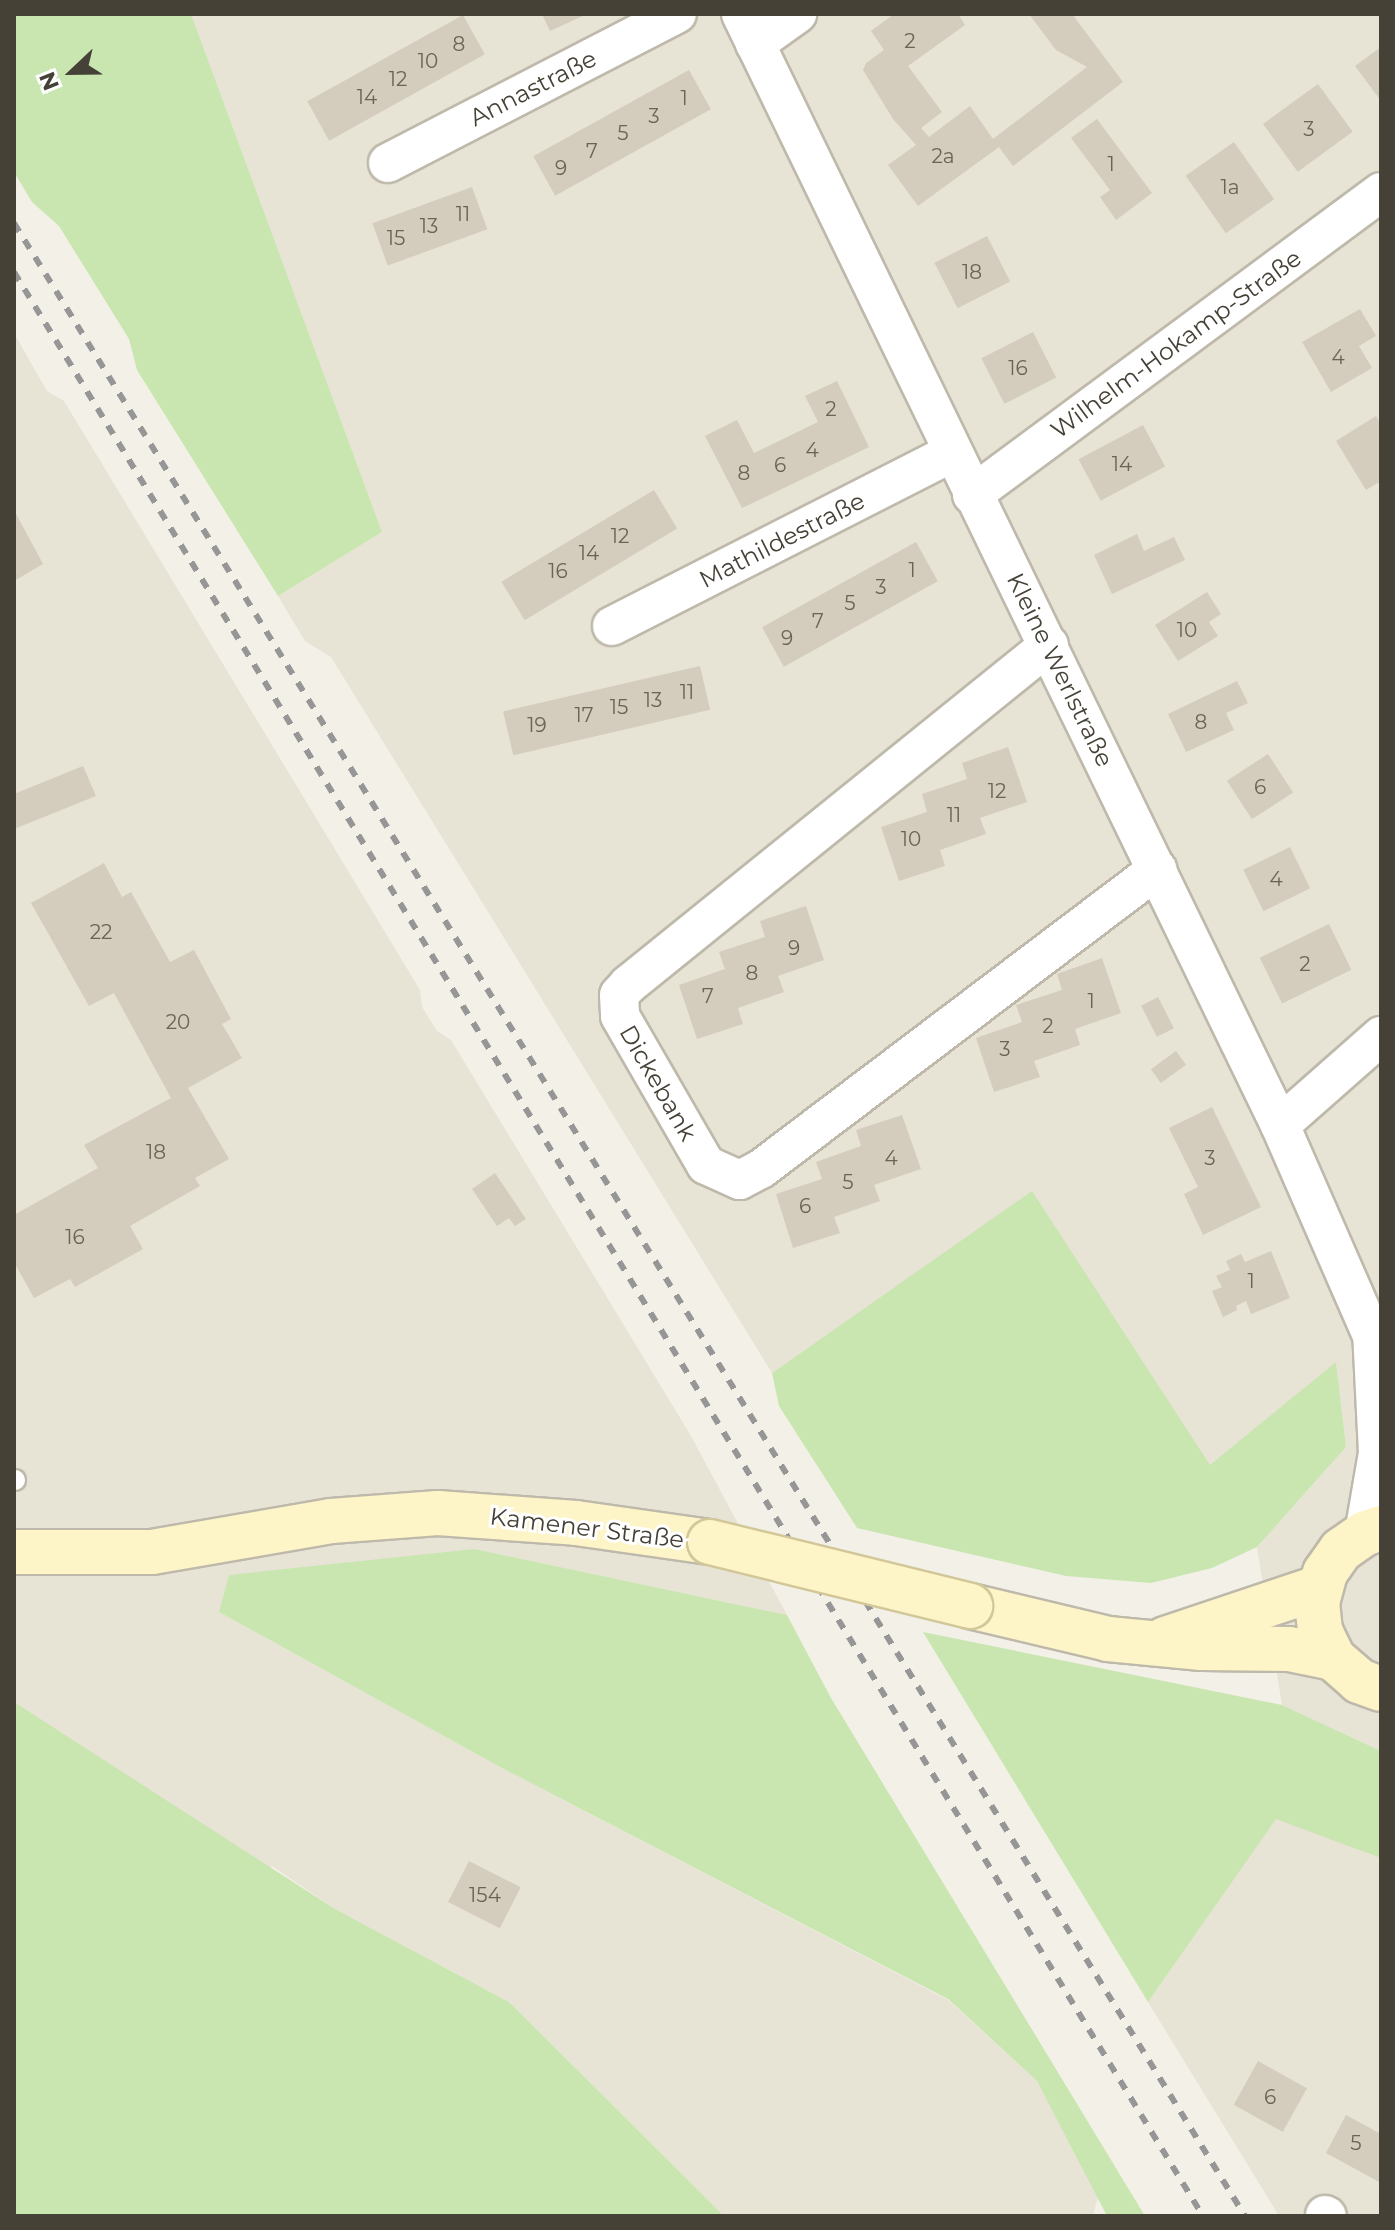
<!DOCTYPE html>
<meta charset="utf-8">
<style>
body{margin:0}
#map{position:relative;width:1395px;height:2230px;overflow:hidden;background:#f3f0e7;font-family:Montserrat,sans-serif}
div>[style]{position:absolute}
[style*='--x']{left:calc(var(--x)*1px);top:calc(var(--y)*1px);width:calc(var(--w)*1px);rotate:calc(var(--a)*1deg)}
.residential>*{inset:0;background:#e7e3d5}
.green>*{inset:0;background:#c9e6b1}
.building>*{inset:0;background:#d4cdbd;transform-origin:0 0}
.roads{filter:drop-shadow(2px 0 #beb9aa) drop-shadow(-2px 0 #beb9aa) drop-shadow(0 2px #beb9aa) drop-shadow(0 -2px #beb9aa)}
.lane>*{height:20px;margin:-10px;padding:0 10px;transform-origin:10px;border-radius:10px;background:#fff}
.street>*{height:38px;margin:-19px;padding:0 19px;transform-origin:19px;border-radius:19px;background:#fff}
.secondary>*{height:44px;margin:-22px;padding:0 22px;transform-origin:22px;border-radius:22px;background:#fdf5c7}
.rail>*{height:6px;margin-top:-3px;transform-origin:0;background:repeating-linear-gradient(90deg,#969696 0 10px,transparent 0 20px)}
.bridges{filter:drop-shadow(2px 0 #d2c798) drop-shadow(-2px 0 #d2c798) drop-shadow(0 2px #d2c798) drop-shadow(0 -2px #d2c798)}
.secondary-bridge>*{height:44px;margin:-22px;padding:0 22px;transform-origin:22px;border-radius:22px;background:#fdf5c7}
span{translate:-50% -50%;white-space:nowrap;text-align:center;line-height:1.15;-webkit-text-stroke:6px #fff;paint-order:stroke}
.number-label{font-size:20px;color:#6a6458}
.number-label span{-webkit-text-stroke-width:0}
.street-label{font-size:24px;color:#464136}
.frame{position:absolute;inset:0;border:16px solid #464136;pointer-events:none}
.north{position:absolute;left:32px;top:32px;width:80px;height:80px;-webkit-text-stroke:6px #fff;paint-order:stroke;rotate:248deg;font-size:22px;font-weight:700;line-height:32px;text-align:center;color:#464136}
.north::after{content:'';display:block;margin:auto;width:28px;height:36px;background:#464136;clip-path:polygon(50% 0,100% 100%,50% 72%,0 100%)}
</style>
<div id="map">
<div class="residential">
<i style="clip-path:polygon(191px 14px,1381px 14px,1381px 1751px,1282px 1705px,1257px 1547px,1346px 1447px,1336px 1363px,1210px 1466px,1032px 1192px,772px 1373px,331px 657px,305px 641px,278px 596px,382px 532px)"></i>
<i style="clip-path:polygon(14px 333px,47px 391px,64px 401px,420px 990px,422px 1007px,437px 1031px,451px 1040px,691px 1436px,787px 1615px,475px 1549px,219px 1612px,500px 1767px,948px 2000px,1037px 2081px,1098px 2196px,1093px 2216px,724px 2216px,509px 2002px,335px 1909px,272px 1866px,14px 2153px)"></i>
<i style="clip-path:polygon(1276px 1818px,1381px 1858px,1381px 2216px,1279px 2216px,1148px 2002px)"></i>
</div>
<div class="green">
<i style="clip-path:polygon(14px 14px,191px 14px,382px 532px,278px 596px,137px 370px,129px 339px,59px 226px,32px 202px,14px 172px)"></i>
<i style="clip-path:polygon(1032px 1191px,1210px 1465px,1336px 1362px,1346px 1447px,1257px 1547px,1212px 1568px,1151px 1583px,1066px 1576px,857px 1528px,779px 1406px,772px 1373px)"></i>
<i style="clip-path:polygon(475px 1549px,787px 1615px,831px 1698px,1145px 2216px,1107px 2216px,1037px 2081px,948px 1999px,500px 1767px,219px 1612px,229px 1575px)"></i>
<i style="clip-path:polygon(923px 1632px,1282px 1705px,1381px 1751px,1381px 1858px,1276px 1819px,1148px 2002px)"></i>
<i style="clip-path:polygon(14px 1702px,335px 1909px,509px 2002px,724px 2216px,14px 2216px)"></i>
</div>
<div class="building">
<i style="clip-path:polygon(542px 14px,587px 14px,550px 31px)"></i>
<i style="clip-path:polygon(894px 14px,958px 14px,965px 25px,908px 66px,942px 112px,921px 128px,929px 137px,970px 106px,993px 139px,1087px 67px,1056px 50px,1029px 14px,1072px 14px,1123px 82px,1013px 166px,999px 147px,918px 206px,888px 165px,916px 145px,893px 119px,863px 70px,866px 63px,884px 50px,871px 31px)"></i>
<i style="left:463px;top:15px;width:45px;height:178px;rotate:61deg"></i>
<i style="clip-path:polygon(1381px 47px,1381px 101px,1355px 66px)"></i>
<i style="left:689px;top:70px;width:45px;height:178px;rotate:61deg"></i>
<i style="left:1318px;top:84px;width:59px;height:68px;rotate:54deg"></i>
<i style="clip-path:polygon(1097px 119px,1152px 193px,1116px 220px,1100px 197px,1110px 190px,1071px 138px)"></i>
<i style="left:1234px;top:142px;width:70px;height:59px;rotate:55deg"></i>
<i style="left:472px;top:187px;width:45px;height:106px;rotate:70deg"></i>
<i style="left:987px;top:236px;width:51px;height:59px;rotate:63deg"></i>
<i style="clip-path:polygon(1360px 309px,1376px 336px,1359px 346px,1372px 368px,1331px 392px,1302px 342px)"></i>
<i style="left:1033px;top:332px;width:51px;height:58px;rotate:63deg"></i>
<i style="clip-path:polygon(837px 381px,869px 447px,742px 508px,705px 436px,737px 420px,754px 453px,818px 422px,805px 396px)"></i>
<i style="clip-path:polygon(1376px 416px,1381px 424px,1381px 481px,1366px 490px,1336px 441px)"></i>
<i style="left:1143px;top:425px;width:47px;height:73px;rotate:62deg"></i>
<i style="left:654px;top:490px;width:45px;height:178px;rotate:59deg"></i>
<i style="clip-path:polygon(14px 510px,43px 564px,14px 581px)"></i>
<i style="clip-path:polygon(1137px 534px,1144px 551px,1174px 537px,1185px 560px,1112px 594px,1094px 555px)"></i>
<i style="left:916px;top:542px;width:45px;height:176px;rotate:61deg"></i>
<i style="clip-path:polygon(1207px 592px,1221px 614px,1209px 622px,1218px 636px,1178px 661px,1155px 625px)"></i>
<i style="left:700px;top:666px;width:45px;height:202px;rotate:77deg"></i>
<i style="clip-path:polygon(1237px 681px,1248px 703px,1226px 713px,1234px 730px,1186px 752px,1168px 714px)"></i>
<i style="clip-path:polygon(1008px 747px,1027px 802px,980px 818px,986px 834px,940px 850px,945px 866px,899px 881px,881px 827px,927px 812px,922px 794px,967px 779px,962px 763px)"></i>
<i style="left:1268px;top:754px;width:46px;height:49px;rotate:57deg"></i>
<i style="clip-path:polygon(83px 766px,96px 796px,14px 829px,14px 794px)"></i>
<i style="left:1290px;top:847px;width:46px;height:52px;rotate:64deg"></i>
<i style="clip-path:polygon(104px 863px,122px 897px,131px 892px,170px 962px,194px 950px,231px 1019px,222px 1024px,242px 1058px,188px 1088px,229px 1159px,195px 1178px,200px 1186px,130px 1226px,143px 1249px,75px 1287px,70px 1279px,34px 1298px,14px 1262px,14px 1215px,98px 1168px,84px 1145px,171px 1098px,114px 993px,89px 1006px,31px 903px)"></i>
<i style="clip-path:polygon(806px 906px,824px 960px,778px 976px,784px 992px,738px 1008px,743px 1024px,697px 1039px,679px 985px,725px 969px,719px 952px,765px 937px,760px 921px)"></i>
<i style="left:1329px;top:924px;width:51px;height:77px;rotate:64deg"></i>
<i style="clip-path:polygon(1102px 958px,1121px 1013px,1075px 1029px,1080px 1045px,1034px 1061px,1040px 1077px,994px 1092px,976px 1038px,1022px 1022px,1016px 1005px,1062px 990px,1057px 974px)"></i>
<i style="left:1158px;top:997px;width:35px;height:19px;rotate:63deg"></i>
<i style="left:1176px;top:1051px;width:17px;height:31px;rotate:54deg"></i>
<i style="clip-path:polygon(1212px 1107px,1261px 1207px,1203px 1235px,1184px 1194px,1198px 1187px,1169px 1128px)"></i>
<i style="clip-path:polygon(902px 1115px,921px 1169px,874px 1185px,880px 1201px,834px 1217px,840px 1233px,793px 1248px,776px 1194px,822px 1179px,816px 1162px,861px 1146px,856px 1130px)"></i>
<i style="clip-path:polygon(495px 1173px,526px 1219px,515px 1226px,509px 1218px,497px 1226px,472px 1189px)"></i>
<i style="clip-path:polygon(1271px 1251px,1290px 1298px,1251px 1314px,1246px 1301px,1236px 1306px,1237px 1310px,1223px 1317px,1212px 1291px,1222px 1287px,1216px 1276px,1230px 1270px,1226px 1261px,1241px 1254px,1245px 1262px)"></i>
<i style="left:469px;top:1861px;width:58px;height:46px;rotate:27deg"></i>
<i style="left:1258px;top:2061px;width:56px;height:50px;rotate:29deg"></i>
<i style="clip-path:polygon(1346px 2115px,1381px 2134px,1381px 2183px,1326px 2153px)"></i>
</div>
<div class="roads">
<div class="lane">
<i style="--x:14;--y:1480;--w:1;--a:0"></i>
</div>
<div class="street">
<i style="--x:741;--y:14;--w:1235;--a:64.12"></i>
<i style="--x:1280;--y:1125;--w:252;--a:66.4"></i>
<i style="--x:755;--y:44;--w:52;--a:-35.5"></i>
<i style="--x:388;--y:163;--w:325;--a:-27.3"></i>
<i style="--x:972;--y:495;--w:509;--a:-36.53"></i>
<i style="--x:612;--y:626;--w:381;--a:-27"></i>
<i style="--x:1049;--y:645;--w:541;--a:141.08"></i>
<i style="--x:628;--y:985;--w:13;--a:132"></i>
<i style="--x:619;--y:995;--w:21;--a:87"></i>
<i style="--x:620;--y:1016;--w:172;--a:60"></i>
<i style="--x:706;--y:1165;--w:37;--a:24"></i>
<i style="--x:740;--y:1180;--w:24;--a:-28"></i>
<i style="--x:761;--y:1169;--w:497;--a:-37.1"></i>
<i style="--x:1280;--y:1125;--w:135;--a:-41.4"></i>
<i style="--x:1364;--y:1534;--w:82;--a:-80.2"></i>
<i style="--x:1378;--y:1453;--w:123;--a:-92.8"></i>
<i style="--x:1325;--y:2215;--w:2;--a:27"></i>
</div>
<div class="secondary">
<i style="--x:1381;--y:1528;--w:18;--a:161"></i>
<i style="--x:1364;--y:1534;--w:28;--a:145"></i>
<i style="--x:1341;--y:1550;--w:28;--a:125"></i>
<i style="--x:1325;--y:1573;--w:30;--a:105"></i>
<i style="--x:1317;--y:1602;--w:29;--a:84"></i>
<i style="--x:1320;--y:1631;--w:30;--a:64"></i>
<i style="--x:1333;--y:1658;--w:35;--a:41"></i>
<i style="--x:1359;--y:1681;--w:23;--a:20"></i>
<i style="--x:14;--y:1552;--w:138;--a:0"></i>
<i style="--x:152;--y:1552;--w:182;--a:-9.8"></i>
<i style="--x:331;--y:1521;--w:107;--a:-4.3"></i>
<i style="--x:438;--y:1513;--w:138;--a:4.1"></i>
<i style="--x:576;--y:1523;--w:135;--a:8.1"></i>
<i style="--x:970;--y:1606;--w:142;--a:13.4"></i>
<i style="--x:1108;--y:1639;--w:94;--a:5.5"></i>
<i style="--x:1202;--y:1648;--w:87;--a:0.7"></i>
<i style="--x:1289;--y:1649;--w:45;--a:11.6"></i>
<i style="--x:1165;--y:1639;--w:163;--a:-18.5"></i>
</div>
</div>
<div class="rail">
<i style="--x:14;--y:223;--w:2343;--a:58.3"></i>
<i style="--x:14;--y:272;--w:2279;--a:58.55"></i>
</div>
<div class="bridges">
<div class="secondary-bridge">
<i style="--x:710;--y:1542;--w:268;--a:13.8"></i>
</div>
</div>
<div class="number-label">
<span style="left:910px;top:41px">2</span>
<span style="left:459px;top:44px">8</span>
<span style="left:428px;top:61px">10</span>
<span style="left:398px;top:79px">12</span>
<span style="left:367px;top:97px">14</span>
<span style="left:684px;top:98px">1</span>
<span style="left:654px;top:116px">3</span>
<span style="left:1309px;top:129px">3</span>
<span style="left:623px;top:133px">5</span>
<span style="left:592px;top:151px">7</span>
<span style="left:943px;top:156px">2a</span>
<span style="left:1111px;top:164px">1</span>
<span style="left:561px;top:168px">9</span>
<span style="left:1230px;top:187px">1a</span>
<span style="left:463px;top:214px">11</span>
<span style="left:429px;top:226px">13</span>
<span style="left:396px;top:238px">15</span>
<span style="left:972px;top:272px">18</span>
<span style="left:1338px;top:357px">4</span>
<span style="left:1018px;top:368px">16</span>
<span style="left:831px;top:409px">2</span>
<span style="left:812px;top:450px">4</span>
<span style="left:1122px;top:464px">14</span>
<span style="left:780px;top:465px">6</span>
<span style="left:744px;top:473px">8</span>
<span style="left:620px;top:536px">12</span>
<span style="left:589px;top:553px">14</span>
<span style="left:912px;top:570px">1</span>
<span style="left:558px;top:571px">16</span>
<span style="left:881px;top:587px">3</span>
<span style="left:850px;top:603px">5</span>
<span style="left:818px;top:621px">7</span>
<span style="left:1187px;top:630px">10</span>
<span style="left:787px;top:638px">9</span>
<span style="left:687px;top:692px">11</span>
<span style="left:653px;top:700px">13</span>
<span style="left:619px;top:707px">15</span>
<span style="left:584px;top:715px">17</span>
<span style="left:1201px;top:722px">8</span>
<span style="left:537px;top:725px">19</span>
<span style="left:1260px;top:787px">6</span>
<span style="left:997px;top:791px">12</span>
<span style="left:954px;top:815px">11</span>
<span style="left:911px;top:839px">10</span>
<span style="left:1276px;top:879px">4</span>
<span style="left:101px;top:932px">22</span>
<span style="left:794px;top:948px">9</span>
<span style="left:1305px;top:964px">2</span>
<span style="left:752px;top:973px">8</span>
<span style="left:708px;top:996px">7</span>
<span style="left:1091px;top:1001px">1</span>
<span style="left:178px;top:1022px">20</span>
<span style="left:1048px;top:1026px">2</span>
<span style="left:1005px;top:1049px">3</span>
<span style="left:156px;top:1152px">18</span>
<span style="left:891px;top:1158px">4</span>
<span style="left:1210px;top:1158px">3</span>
<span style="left:848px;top:1182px">5</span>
<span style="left:805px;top:1206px">6</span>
<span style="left:75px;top:1237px">16</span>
<span style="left:1251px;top:1281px">1</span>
<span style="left:485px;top:1895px">154</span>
<span style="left:1270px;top:2097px">6</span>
<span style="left:1356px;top:2143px">5</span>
</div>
<div class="street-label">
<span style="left:533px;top:88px;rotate:-27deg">Annastraße</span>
<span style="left:1176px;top:344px;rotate:-36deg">Wilhelm-Hokamp-Straße</span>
<span style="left:782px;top:540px;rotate:-27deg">Mathildestraße</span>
<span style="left:1060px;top:670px;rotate:64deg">Kleine Werlstraße</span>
<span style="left:658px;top:1083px;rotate:60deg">Dickebank</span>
<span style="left:587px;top:1528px;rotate:7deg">Kamener Straße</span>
</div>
<div class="frame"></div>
<div class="north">N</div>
</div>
